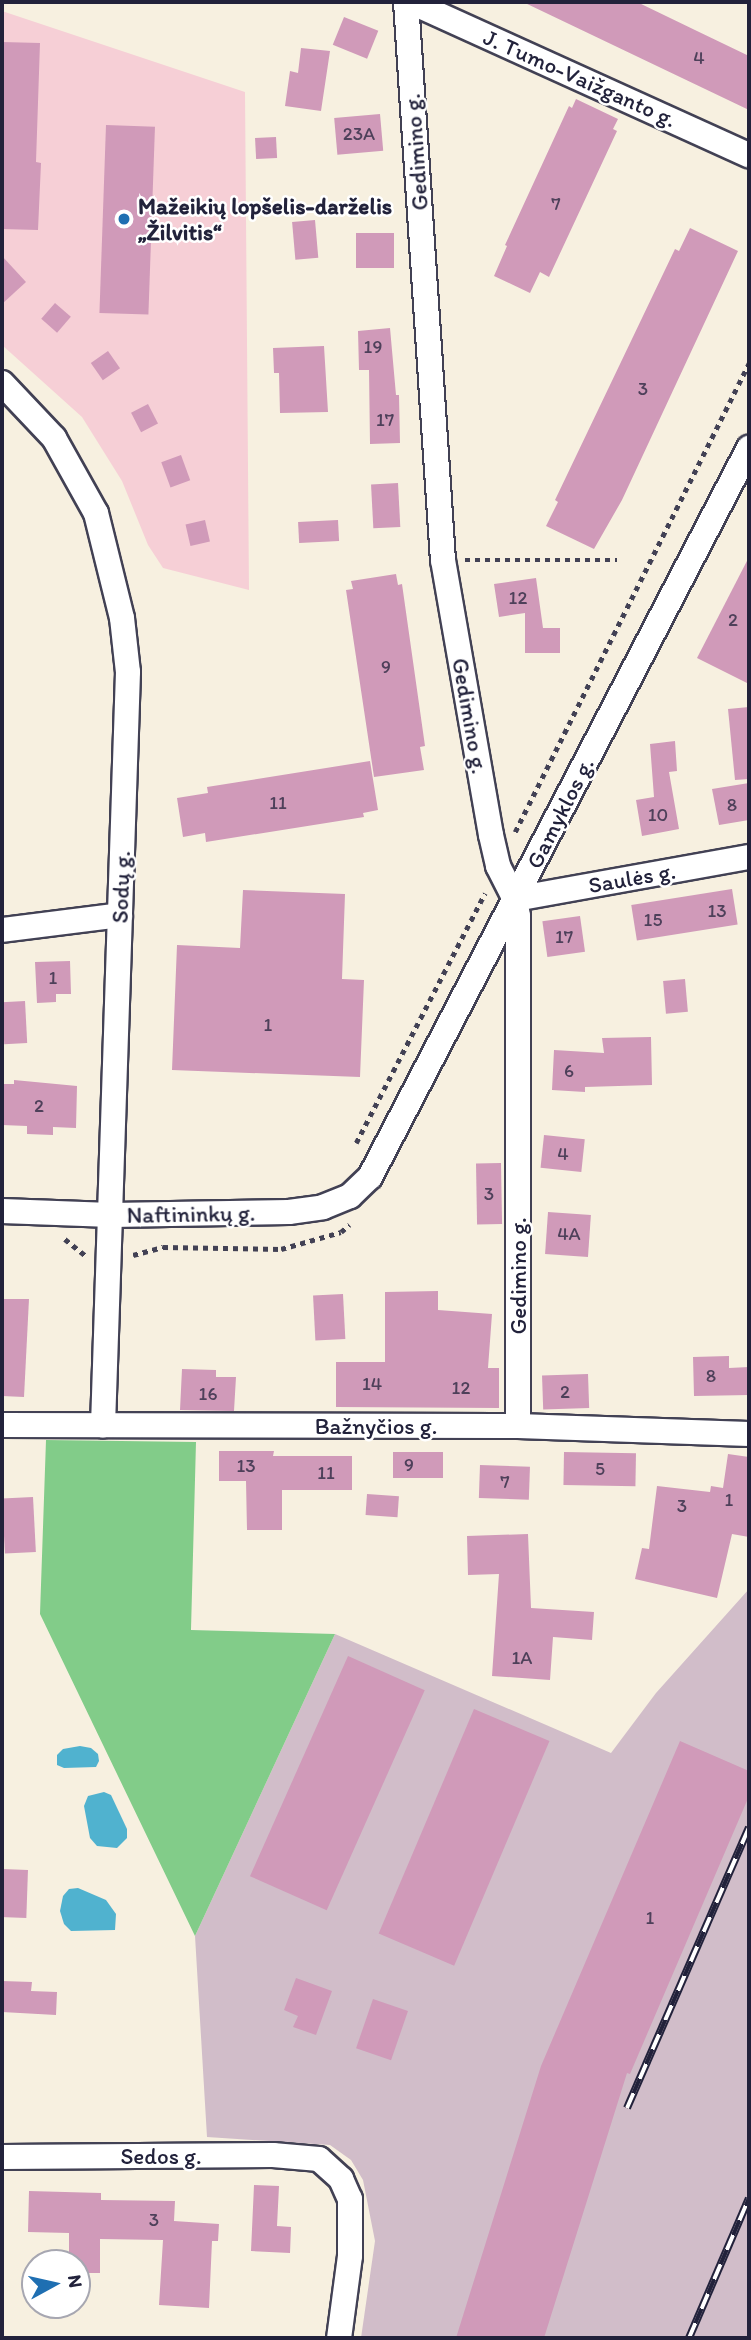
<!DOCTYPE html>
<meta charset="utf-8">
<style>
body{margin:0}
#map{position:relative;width:751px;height:2340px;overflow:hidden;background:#f7f0e0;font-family:Itim,sans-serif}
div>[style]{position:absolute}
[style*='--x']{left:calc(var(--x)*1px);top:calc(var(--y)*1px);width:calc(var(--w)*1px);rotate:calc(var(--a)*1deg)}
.built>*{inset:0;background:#f6cfd6}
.industrial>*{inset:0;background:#d1bdc9}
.green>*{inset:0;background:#82cc89}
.water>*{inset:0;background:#50b2cf}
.building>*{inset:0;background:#d09ab9;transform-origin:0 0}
.path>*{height:4.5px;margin-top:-2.25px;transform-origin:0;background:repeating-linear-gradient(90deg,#424154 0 5px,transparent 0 10px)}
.roads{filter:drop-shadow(2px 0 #424154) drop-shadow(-2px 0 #424154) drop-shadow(0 2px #424154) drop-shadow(0 -2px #424154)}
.minor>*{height:24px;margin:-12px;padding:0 12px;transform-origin:12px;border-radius:12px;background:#fff}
.rail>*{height:8px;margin-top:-4px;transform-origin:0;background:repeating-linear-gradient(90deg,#fff 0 16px,#22223b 0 32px);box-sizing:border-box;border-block:2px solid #22223b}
.dots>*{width:19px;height:19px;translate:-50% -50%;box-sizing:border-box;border:4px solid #fff;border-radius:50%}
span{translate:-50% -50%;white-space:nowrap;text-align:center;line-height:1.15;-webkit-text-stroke:5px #fff;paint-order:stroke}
.number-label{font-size:19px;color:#4e405a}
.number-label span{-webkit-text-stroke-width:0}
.street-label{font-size:23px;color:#22223b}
.poi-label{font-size:23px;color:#22223b;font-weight:700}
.left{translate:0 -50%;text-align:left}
.frame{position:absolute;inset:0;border:4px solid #22223b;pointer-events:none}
.north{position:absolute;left:21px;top:2249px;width:70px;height:70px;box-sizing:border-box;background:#fff;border:2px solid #a7a7b1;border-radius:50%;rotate:82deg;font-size:19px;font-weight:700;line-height:28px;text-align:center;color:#22223b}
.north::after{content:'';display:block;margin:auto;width:24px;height:32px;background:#1f6fb2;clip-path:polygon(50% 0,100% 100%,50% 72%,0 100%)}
</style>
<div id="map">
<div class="built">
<i style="clip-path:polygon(2px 11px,245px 92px,249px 590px,163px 568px,148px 545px,122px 481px,82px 417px,2px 345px)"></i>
</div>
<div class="industrial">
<i style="clip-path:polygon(749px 1589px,749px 2338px,361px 2338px,375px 2241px,363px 2180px,351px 2160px,330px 2145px,207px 2137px,195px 1936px,335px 1634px,611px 1753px,656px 1693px)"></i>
</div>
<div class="green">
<i style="clip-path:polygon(46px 1440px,196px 1442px,191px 1630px,335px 1634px,195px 1936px,40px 1614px)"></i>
</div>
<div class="water">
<i style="clip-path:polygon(80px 1746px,91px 1748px,98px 1754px,99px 1761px,96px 1767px,64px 1768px,57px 1765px,57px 1755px,63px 1749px)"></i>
<i style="clip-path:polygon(104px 1792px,111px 1795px,127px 1829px,127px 1838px,117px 1848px,97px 1846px,90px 1838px,84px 1806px,88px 1796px)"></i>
<i style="clip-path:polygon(78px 1888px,106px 1900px,116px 1914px,115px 1930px,71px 1931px,64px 1924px,60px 1911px,63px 1896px,69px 1889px)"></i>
</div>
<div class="building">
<i style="clip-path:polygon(523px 2px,637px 2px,697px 31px,749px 56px,749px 110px)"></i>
<i style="left:344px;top:17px;width:37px;height:30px;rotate:22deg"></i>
<i style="clip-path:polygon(2px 42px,40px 43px,36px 162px,41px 163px,38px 230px,2px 229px)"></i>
<i style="clip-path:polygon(301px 48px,330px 51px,321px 111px,285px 106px,290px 71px,298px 73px)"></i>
<i style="clip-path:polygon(576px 99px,618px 119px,613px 129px,617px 131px,549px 277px,540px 272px,530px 293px,494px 276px,507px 246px,505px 245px,569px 106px,572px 108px)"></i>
<i style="left:380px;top:114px;width:37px;height:46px;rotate:85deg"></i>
<i style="left:106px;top:125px;width:49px;height:188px;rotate:2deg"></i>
<i style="left:276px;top:137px;width:21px;height:21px;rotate:87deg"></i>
<i style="left:315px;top:220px;width:38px;height:23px;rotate:85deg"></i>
<i style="clip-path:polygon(690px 228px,738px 251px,622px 500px,594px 549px,546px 526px,558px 502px,555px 500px,675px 249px,679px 251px)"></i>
<i style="left:394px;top:233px;width:35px;height:38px;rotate:90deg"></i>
<i style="clip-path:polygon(2px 256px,26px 282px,2px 304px)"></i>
<i style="left:55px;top:303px;width:21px;height:21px;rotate:41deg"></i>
<i style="clip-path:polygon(390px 328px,396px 395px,399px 395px,400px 443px,370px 444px,369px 370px,359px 370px,358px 331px)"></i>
<i style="clip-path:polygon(324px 346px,328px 412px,280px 413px,279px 373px,274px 373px,273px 348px)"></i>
<i style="left:108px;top:351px;width:21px;height:21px;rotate:55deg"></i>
<i style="left:148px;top:404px;width:22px;height:19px;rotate:63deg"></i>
<i style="left:181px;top:455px;width:27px;height:21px;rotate:70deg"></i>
<i style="left:398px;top:483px;width:44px;height:27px;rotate:87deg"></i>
<i style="left:205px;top:520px;width:22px;height:20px;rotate:77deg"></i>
<i style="left:338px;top:520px;width:21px;height:40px;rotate:87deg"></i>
<i style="clip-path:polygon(749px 557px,749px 684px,697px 658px)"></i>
<i style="clip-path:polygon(396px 574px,398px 585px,402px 584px,425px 746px,420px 747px,424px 770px,374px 777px,346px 590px,353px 589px,351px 581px)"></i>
<i style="clip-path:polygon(536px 578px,543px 628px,560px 628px,560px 653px,525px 653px,525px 613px,499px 617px,494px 584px)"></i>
<i style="clip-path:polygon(749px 707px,749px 779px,735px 780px,728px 709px)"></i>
<i style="clip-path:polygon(675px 741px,677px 771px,669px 772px,679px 829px,642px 836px,636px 800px,654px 797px,650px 744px)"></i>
<i style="clip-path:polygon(370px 761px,378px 810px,363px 813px,364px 817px,206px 842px,205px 833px,183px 837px,177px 798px,208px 793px,207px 787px)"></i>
<i style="clip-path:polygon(749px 783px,749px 820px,719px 825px,712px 789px)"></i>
<i style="left:732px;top:889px;width:36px;height:102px;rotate:81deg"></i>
<i style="clip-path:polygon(243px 890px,345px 894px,342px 979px,364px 980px,360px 1077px,172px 1070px,177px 945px,240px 948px)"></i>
<i style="left:580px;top:916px;width:36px;height:38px;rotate:82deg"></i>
<i style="clip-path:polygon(70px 961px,71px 994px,56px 994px,56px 1002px,37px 1003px,35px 962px)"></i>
<i style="left:685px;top:979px;width:33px;height:22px;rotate:85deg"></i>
<i style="left:25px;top:1001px;width:42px;height:23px;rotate:87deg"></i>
<i style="clip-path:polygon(651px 1037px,652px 1085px,585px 1087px,585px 1092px,552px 1090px,554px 1050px,604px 1053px,602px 1038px)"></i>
<i style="clip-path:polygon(14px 1080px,77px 1086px,76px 1128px,53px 1127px,53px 1135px,27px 1134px,27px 1126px,2px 1125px,2px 1084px,14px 1084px)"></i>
<i style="left:544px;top:1135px;width:41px;height:33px;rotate:6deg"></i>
<i style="left:501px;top:1163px;width:61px;height:25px;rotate:89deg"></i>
<i style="left:548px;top:1212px;width:43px;height:42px;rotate:4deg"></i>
<i style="clip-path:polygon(438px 1291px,438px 1310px,492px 1314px,488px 1368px,499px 1368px,499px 1408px,336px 1407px,336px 1362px,385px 1362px,385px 1292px)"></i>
<i style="left:343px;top:1294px;width:45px;height:30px;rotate:87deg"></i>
<i style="clip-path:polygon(2px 1299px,29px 1299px,24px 1397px,2px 1396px)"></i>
<i style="clip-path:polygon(729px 1356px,729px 1368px,749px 1367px,749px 1395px,694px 1396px,693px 1357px)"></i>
<i style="clip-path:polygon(182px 1369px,216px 1370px,216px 1377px,236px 1377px,234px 1411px,180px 1410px)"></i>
<i style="left:588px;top:1374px;width:34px;height:46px;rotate:88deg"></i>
<i style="clip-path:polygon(219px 1451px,274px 1451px,273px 1456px,352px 1456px,352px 1490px,282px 1490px,282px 1530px,247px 1530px,246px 1481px,219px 1481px)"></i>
<i style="left:393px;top:1452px;width:50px;height:26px"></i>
<i style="left:564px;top:1452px;width:72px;height:33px;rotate:1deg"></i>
<i style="clip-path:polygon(728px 1454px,749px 1457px,749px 1537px,732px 1534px,717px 1598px,635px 1579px,642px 1548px,649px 1549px,657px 1486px,710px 1492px,711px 1486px,723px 1488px)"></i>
<i style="left:480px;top:1465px;width:50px;height:33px;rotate:2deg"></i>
<i style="left:367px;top:1494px;width:32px;height:21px;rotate:4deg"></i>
<i style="left:33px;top:1497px;width:55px;height:31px;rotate:87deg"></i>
<i style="clip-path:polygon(528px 1534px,531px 1608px,594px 1612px,592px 1640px,553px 1637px,550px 1680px,492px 1676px,499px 1574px,468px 1575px,467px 1536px)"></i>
<i style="left:348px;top:1656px;width:84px;height:241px;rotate:24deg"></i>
<i style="left:474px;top:1709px;width:82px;height:244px;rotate:23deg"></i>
<i style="clip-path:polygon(680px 1741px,749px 1771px,749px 1796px,630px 2074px,627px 2073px,544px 2338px,456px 2338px,541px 2066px)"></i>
<i style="left:2px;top:1869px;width:26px;height:48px;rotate:2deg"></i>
<i style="clip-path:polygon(296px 1978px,332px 1991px,316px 2035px,293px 2027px,298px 2016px,284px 2010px)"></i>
<i style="clip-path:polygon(2px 1981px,32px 1982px,31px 1991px,57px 1992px,56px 2015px,2px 2012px)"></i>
<i style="left:373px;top:1999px;width:37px;height:52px;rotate:19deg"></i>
<i style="clip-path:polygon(254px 2185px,279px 2186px,277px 2226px,291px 2227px,290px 2253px,251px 2251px)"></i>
<i style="clip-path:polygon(29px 2191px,101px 2193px,101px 2200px,175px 2201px,174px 2221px,219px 2224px,218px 2241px,212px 2241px,209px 2308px,159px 2305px,163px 2240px,100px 2239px,100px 2273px,77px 2273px,77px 2263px,69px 2263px,69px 2233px,28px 2232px)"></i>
</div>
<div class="path">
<i style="--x:465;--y:560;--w:152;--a:0"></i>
<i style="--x:515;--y:832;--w:524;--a:-63.48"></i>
<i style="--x:356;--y:1143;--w:281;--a:-62.7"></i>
<i style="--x:65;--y:1239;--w:26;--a:39"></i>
<i style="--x:133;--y:1255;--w:31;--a:-15"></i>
<i style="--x:163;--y:1247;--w:118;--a:1"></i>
<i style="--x:281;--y:1249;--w:62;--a:-15.8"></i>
<i style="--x:341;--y:1232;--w:11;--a:-41"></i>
</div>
<div class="roads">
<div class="minor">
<i style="--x:406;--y:2;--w:559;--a:86.21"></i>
<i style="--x:443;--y:560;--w:279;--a:80.1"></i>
<i style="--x:491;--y:835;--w:32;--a:77"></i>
<i style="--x:498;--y:866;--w:37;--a:63"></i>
<i style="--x:515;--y:899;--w:17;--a:80"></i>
<i style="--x:518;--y:916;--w:510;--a:90"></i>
<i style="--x:411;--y:2;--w:371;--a:24.4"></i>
<i style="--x:2;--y:383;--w:76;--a:46.6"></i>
<i style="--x:54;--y:438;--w:86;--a:60.8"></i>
<i style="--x:96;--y:513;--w:108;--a:76.1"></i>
<i style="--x:122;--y:618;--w:54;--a:83.7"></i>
<i style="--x:128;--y:672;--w:754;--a:91.9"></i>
<i style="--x:515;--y:899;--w:238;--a:-10.2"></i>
<i style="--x:2;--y:930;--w:119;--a:-7.2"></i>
<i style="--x:2;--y:1211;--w:109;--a:2.1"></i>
<i style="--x:111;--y:1215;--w:178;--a:-1"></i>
<i style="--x:289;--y:1212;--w:34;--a:-8"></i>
<i style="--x:323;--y:1207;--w:29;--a:-22"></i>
<i style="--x:350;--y:1196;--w:28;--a:-44"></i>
<i style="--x:370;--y:1177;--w:822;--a:-62.53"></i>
<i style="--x:2;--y:1425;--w:516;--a:0.11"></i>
<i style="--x:518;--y:1426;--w:231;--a:2"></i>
<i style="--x:2;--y:2157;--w:271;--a:-0.4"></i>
<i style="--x:273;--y:2155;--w:46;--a:5"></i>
<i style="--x:319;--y:2159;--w:30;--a:42"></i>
<i style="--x:341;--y:2179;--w:22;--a:66"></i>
<i style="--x:350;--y:2199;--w:57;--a:90"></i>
<i style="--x:350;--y:2256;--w:83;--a:97.6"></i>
</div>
</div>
<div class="rail">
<i style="--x:627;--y:2108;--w:306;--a:-66.5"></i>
<i style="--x:689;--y:2338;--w:152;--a:-66.8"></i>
</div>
<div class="dots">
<i style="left:124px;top:219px;background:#1f6fb2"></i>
</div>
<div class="number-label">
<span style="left:699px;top:58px">4</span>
<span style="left:359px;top:134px">23A</span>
<span style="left:556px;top:204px">7</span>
<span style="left:373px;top:347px">19</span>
<span style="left:643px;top:389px">3</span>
<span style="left:385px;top:420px">17</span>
<span style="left:518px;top:598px">12</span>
<span style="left:733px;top:620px">2</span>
<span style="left:386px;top:667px">9</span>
<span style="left:278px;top:803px">11</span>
<span style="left:732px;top:805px">8</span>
<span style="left:658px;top:815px">10</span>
<span style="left:717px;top:911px">13</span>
<span style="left:653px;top:920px">15</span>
<span style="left:564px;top:937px">17</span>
<span style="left:53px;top:978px">1</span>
<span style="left:268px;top:1025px">1</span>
<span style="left:569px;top:1071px">6</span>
<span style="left:39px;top:1106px">2</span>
<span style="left:563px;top:1154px">4</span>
<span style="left:489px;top:1194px">3</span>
<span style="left:569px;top:1234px">4A</span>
<span style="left:711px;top:1376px">8</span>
<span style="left:372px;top:1384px">14</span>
<span style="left:461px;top:1388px">12</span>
<span style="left:565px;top:1392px">2</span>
<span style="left:208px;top:1394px">16</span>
<span style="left:409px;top:1465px">9</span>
<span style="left:246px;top:1466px">13</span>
<span style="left:600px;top:1469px">5</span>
<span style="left:326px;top:1473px">11</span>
<span style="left:505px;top:1482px">7</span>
<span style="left:729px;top:1500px">1</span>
<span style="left:682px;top:1506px">3</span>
<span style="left:522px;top:1658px">1A</span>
<span style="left:650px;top:1918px">1</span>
<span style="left:154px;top:2220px">3</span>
</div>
<div class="street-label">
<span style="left:580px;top:78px;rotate:24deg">J. Tumo-Vaižganto g.</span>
<span style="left:416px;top:152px;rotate:-94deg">Gedimino g.</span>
<span style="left:470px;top:716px;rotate:80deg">Gedimino g.</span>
<span style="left:560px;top:813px;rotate:-63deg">Gamyklos g.</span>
<span style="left:632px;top:878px;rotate:-10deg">Saulės g.</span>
<span style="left:121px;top:887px;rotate:-88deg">Sodų g.</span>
<span style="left:191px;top:1214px;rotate:-1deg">Naftininkų g.</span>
<span style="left:518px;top:1276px;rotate:-90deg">Gedimino g.</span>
<span style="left:376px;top:1426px">Bažnyčios g.</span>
<span style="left:161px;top:2156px">Sedos g.</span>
</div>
<div class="poi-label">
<span class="left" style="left:138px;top:219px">Mažeikių lopšelis-darželis<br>„Žilvitis“</span>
</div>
<div class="frame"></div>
<div class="north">N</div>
</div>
